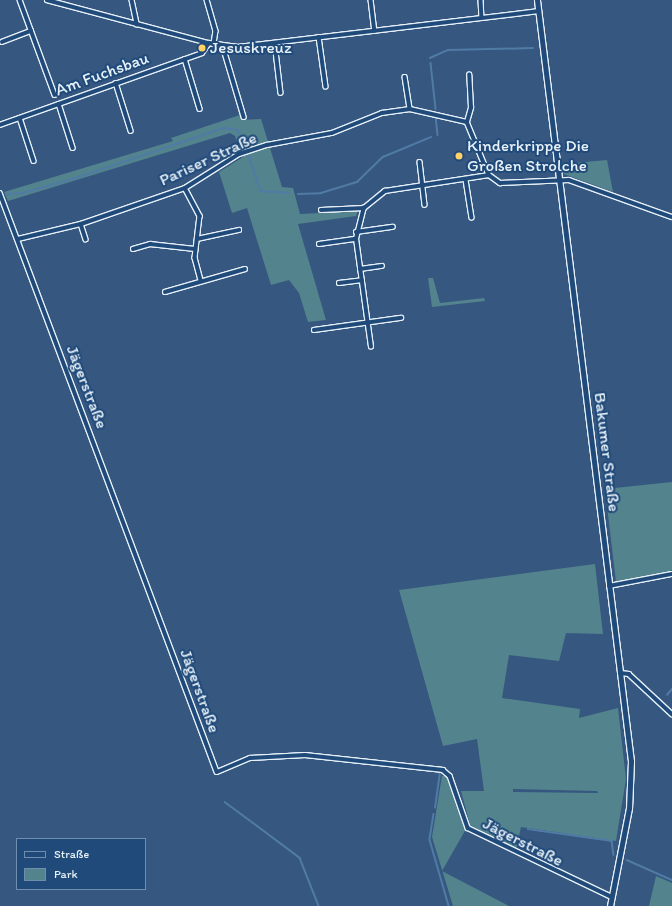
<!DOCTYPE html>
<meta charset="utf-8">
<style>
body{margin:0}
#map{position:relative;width:672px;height:906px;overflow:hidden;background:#365780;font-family:Itim,sans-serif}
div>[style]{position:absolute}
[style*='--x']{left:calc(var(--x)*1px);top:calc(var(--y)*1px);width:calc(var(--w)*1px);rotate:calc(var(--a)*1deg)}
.green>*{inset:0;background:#53838d}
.stream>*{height:1.5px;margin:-0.75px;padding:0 0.75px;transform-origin:0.75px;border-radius:0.75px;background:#507ba5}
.roads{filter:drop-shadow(1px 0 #e8f1f8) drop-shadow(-1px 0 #e8f1f8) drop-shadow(0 1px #e8f1f8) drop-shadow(0 -1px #e8f1f8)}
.street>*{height:3.5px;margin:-1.75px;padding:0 1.75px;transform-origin:1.75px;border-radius:1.75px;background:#1f4a7a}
.secondary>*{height:5px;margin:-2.5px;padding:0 2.5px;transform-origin:2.5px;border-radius:2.5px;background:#1f4a7a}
.dots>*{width:11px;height:11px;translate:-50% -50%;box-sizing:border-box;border:2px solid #1f4a7a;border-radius:50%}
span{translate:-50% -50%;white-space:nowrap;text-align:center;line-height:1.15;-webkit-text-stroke:4px #1f4a7a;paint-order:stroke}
.poi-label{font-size:17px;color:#e8f1f8}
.left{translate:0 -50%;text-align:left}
.street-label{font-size:17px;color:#e8f1f8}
.legend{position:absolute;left:16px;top:838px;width:130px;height:52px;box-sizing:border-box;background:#1f4a7a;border:1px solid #6f8dac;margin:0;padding:5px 7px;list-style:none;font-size:12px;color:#e8f1f8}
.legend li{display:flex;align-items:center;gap:8px;height:20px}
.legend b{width:20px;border:1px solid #6f8dac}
</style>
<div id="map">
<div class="green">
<i style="clip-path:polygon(240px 115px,242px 120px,261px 119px,282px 187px,293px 188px,300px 214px,358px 211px,356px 216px,298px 224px,326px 320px,308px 322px,299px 293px,289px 280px,271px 285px,247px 208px,232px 213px,219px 172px,243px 157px,235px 136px,230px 133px,8px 201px,4px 192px,173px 141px,171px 138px)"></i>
<i style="clip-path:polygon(607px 160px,613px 192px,564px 174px,563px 164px)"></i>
<i style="clip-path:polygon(428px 278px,433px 278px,440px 303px,484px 298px,485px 301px,432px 307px)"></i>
<i style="clip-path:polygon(672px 482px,672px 570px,662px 576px,616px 582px,605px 489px)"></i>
<i style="clip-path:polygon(evenodd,595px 564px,603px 634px,566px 633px,559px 661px,509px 655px,502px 698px,580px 709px,579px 718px,618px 708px,626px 779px,616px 841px,521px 827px,516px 850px,470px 825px,461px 791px,484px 791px,477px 739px,443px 746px,399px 590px,595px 564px,513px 789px,597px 791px,598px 793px,513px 792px,513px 789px)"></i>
<i style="clip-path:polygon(442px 776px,446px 776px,466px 829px,442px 871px,509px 906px,453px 906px,432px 837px)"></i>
<i style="clip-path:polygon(656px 876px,672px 883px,672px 906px,649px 906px)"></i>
</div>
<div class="stream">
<i style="--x:430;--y:58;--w:20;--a:-24"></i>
<i style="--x:448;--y:50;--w:85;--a:-1.3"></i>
<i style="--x:431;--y:63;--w:46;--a:83.8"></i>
<i style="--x:436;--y:116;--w:19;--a:84"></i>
<i style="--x:249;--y:156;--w:37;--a:71"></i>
<i style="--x:261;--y:191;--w:28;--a:4"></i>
<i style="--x:6;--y:194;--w:17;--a:-3"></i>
<i style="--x:23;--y:193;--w:58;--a:-15.9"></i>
<i style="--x:79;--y:177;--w:153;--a:-18.7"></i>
<i style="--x:224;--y:128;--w:14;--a:8"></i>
<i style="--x:238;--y:130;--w:20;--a:63"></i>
<i style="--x:298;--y:194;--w:23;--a:-2"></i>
<i style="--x:321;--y:193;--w:38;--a:-17"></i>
<i style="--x:357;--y:182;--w:36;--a:-44"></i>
<i style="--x:383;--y:157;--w:52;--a:-22.6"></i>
<i style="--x:667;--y:695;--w:8;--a:-50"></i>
<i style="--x:225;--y:802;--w:94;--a:36.7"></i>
<i style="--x:300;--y:858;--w:52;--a:68.4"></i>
<i style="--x:435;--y:808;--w:34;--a:-82"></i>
<i style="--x:434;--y:814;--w:26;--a:99"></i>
<i style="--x:430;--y:840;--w:69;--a:73.9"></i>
<i style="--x:528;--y:829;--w:85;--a:8.1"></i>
<i style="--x:612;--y:841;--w:14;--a:82"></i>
<i style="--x:627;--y:860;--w:49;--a:24"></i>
</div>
<div class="roads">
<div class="street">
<i style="--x:20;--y:0;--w:101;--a:69.8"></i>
<i style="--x:47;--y:0;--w:168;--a:14.9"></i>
<i style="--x:209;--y:43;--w:29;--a:8"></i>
<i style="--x:238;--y:47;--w:303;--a:-6.8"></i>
<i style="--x:132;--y:0;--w:25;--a:78"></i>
<i style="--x:207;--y:0;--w:32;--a:74"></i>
<i style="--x:216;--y:31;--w:13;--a:99"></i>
<i style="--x:371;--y:0;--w:31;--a:83"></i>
<i style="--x:481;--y:0;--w:17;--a:87"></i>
<i style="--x:319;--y:37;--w:50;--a:82"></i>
<i style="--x:2;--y:42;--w:31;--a:-21"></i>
<i style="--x:275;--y:43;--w:50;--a:83.2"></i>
<i style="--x:223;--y:46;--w:74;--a:73.5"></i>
<i style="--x:185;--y:59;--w:52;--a:73.3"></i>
<i style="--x:405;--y:77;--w:32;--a:81"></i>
<i style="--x:116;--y:83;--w:50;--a:72.6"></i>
<i style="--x:59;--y:104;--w:46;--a:72.3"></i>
<i style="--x:20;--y:118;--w:45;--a:72"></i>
<i style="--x:467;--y:122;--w:15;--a:-74"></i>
<i style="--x:471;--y:108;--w:33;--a:-93"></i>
<i style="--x:0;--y:125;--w:214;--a:-19.6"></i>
<i style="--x:202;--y:53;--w:12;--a:-55"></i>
<i style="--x:420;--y:162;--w:43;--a:83.4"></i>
<i style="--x:466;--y:180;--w:38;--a:81"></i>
<i style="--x:185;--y:188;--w:32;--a:62"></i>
<i style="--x:200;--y:216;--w:42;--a:96.8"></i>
<i style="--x:195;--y:258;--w:23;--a:75"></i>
<i style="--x:0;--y:193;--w:618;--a:69.45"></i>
<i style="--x:217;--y:772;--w:36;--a:-23"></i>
<i style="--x:250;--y:758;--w:55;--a:-3.1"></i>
<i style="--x:305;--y:755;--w:139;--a:6.2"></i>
<i style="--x:443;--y:770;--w:9;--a:41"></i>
<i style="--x:450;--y:776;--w:55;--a:70.9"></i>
<i style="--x:468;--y:828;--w:160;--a:25.6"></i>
<i style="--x:321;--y:210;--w:43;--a:-2.7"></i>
<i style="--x:81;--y:224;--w:16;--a:72"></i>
<i style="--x:356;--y:232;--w:37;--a:-8"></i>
<i style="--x:18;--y:239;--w:65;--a:-13.4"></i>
<i style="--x:81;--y:224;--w:110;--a:-19.1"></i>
<i style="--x:185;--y:188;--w:64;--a:-32.2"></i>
<i style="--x:239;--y:154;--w:29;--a:-18"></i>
<i style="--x:267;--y:145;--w:66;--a:-10.5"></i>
<i style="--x:332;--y:133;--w:54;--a:-21.8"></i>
<i style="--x:382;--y:113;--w:28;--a:-8"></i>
<i style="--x:410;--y:109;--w:58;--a:12.8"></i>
<i style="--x:467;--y:122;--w:57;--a:67.5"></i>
<i style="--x:489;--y:175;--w:14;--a:36"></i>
<i style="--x:500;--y:183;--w:69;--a:-2.5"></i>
<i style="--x:569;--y:180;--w:109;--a:19.8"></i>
<i style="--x:197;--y:239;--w:43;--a:-12.1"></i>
<i style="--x:319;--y:244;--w:37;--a:-8"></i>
<i style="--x:133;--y:249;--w:18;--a:-16"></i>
<i style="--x:150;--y:244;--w:45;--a:6.3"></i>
<i style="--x:360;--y:269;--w:22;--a:-8"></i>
<i style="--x:339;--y:283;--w:23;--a:-7"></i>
<i style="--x:165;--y:292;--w:83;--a:-16"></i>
<i style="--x:314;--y:330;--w:88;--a:-7.9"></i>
<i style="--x:371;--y:347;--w:109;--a:-97.9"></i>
<i style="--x:356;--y:239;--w:32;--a:-76"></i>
<i style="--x:364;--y:208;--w:27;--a:-39"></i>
<i style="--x:385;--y:191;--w:105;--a:-8.7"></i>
<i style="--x:609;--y:586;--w:64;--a:-10.8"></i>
<i style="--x:620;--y:673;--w:9;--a:6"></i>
<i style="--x:629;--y:674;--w:59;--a:42.9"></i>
</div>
<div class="secondary">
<i style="--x:537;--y:0;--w:767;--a:82.96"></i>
<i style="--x:631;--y:761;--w:47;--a:92.4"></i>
<i style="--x:629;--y:808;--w:100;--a:101"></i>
</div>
</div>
<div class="dots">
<i style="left:202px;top:48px;background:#ffd166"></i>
<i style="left:459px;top:156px;background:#ffd166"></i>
</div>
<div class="poi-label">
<span class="left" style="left:210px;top:48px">Jesuskreuz</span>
<span class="left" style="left:467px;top:156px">Kinderkrippe Die<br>Großen Strolche</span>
</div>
<div class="street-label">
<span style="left:102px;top:74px;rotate:-20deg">Am Fuchsbau</span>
<span style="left:208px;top:159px;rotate:-25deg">Pariser Straße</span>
<span style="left:87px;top:387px;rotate:69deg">Jägerstraße</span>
<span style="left:607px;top:452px;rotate:83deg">Bakumer Straße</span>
<span style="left:200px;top:691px;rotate:70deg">Jägerstraße</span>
<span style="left:523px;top:842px;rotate:27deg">Jägerstraße</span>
</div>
<ul class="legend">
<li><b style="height:5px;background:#1f4a7a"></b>Straße</li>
<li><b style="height:11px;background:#53838d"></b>Park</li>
</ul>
</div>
